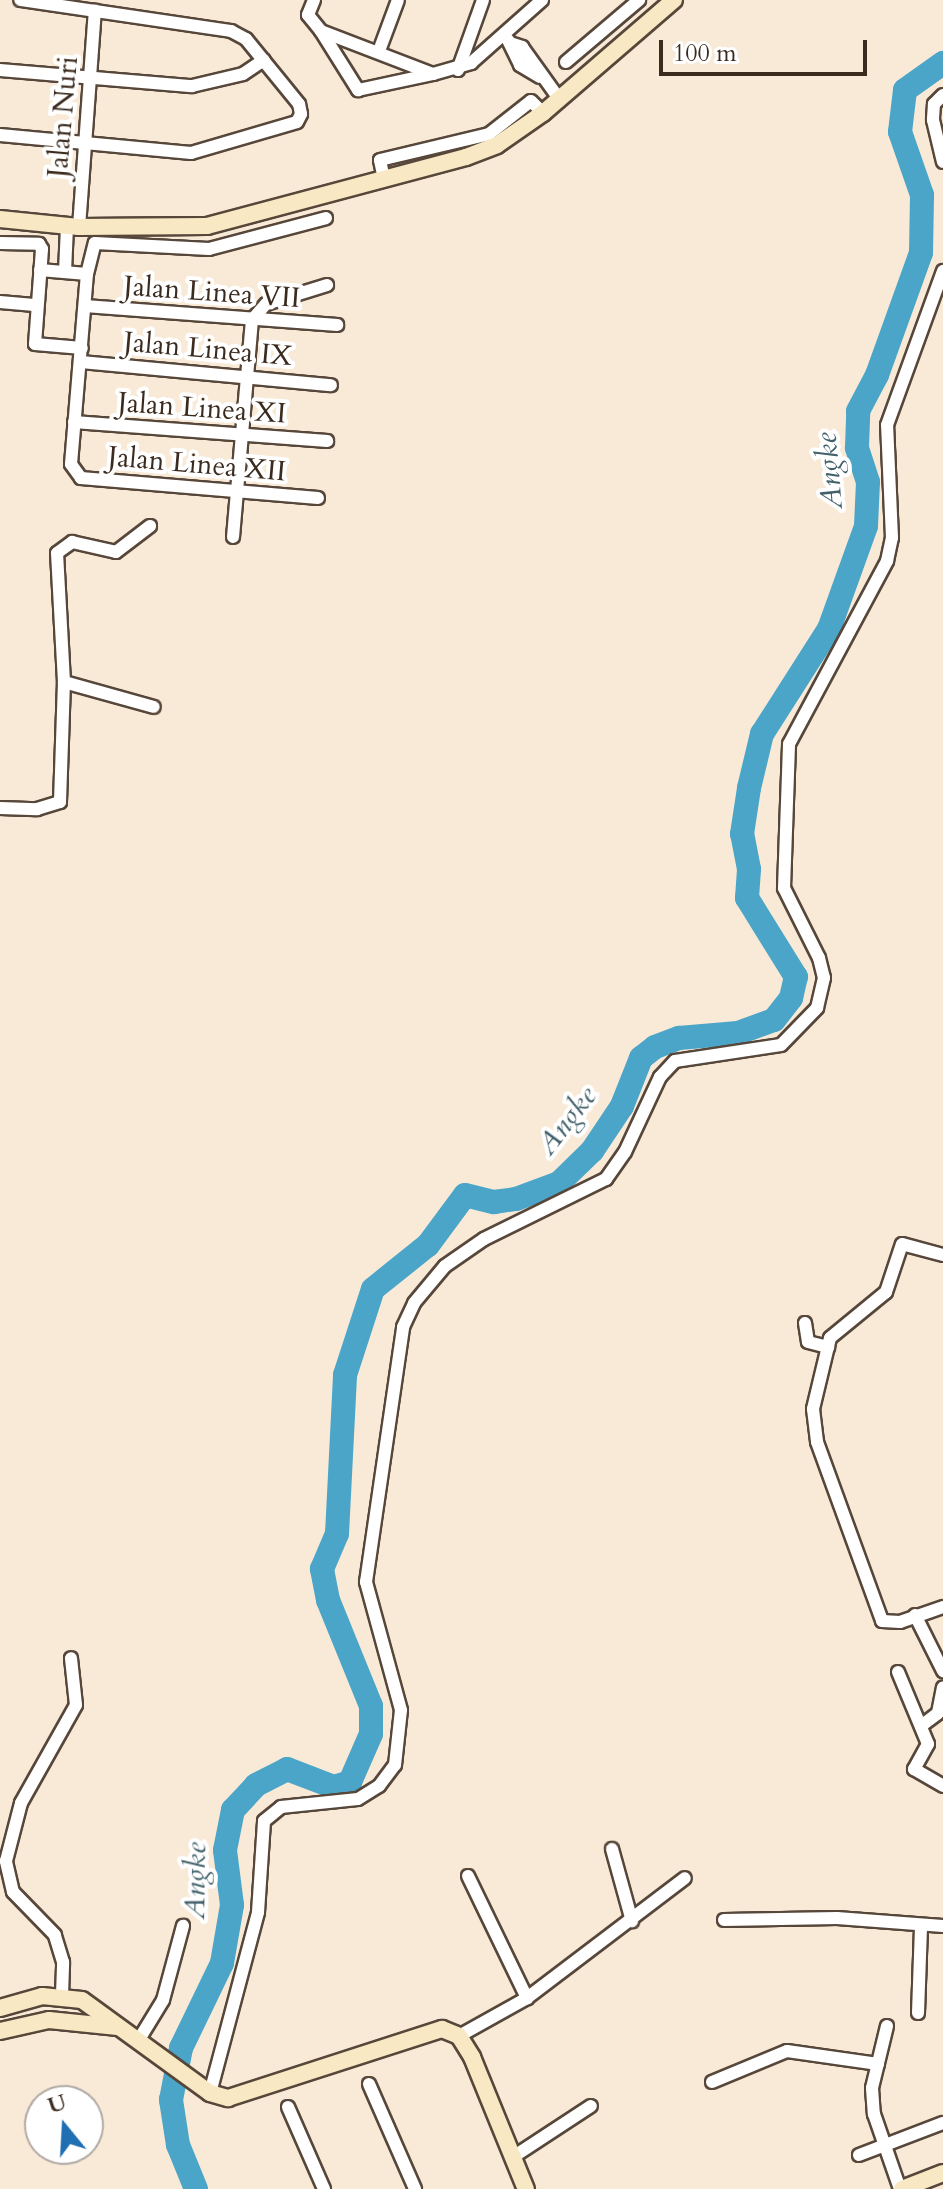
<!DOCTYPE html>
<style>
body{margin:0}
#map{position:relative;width:943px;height:2189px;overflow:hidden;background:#f8ead7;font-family:Cardo,serif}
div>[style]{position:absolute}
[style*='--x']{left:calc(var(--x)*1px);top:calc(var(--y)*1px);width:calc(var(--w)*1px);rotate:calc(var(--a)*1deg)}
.river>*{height:24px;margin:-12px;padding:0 12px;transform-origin:12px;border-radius:12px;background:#4aa5c8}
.roads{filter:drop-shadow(2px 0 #57473a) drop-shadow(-2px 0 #57473a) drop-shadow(0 2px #57473a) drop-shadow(0 -2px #57473a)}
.street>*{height:12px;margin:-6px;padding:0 6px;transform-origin:6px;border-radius:6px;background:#fff}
.secondary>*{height:16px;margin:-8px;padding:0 8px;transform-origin:8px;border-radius:8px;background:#f8e8c3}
span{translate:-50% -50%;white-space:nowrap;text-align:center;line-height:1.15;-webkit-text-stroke:8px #fff;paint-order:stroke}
.street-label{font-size:28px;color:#3b2a1e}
.water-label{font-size:30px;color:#42616a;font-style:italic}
.north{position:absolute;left:24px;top:2085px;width:80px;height:80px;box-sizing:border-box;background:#fff;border:2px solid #b1aaa5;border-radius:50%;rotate:342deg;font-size:22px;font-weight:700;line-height:32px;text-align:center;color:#3b2a1e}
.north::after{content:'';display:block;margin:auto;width:28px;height:36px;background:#1f6fb2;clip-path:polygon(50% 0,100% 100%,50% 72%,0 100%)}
.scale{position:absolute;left:659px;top:40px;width:208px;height:36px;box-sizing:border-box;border:4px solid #3b2a1e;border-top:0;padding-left:10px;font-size:24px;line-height:28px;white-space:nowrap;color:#3b2a1e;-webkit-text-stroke:6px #fff;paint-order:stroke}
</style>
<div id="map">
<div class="river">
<i style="--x:196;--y:2189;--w:48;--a:-112.2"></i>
<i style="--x:178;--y:2145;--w:46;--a:-98.8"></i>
<i style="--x:171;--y:2100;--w:53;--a:-79.1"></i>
<i style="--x:181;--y:2048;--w:94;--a:-64.2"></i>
<i style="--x:222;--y:1963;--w:59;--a:-80.2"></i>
<i style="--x:232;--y:1905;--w:55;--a:-97.3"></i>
<i style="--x:225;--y:1850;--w:41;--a:-78.7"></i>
<i style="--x:233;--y:1810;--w:34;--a:-47"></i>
<i style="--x:256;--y:1785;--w:35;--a:-27"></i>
<i style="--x:287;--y:1769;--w:50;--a:21"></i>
<i style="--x:334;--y:1787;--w:17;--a:-17"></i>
<i style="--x:350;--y:1782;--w:52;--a:-66.4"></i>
<i style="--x:371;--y:1734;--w:28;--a:-90"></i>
<i style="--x:371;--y:1706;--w:114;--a:-112.1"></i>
<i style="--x:328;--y:1600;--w:32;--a:-101"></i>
<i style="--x:322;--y:1569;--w:38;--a:-67"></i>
<i style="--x:337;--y:1534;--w:159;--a:-87.1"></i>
<i style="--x:345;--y:1375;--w:90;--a:-72"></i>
<i style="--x:373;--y:1289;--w:70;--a:-38.7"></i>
<i style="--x:428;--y:1245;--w:62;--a:-53.5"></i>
<i style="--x:465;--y:1195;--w:30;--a:14"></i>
<i style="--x:494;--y:1202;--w:22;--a:-8"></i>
<i style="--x:516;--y:1199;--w:46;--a:-20.4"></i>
<i style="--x:559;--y:1183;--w:46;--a:-44.1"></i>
<i style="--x:592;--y:1151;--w:54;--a:-56.3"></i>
<i style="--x:622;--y:1106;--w:52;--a:-68.4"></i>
<i style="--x:641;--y:1058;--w:18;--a:-38"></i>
<i style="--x:655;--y:1047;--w:26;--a:-21"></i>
<i style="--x:679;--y:1038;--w:59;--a:-4.8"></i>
<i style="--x:738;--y:1033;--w:38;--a:-20"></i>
<i style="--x:774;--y:1020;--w:28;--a:-52"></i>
<i style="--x:791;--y:998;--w:22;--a:-77"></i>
<i style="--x:796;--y:977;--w:93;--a:-121.8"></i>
<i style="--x:747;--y:898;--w:29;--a:-86"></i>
<i style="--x:749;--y:869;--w:36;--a:-101"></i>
<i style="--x:742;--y:834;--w:47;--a:-81.3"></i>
<i style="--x:749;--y:788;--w:56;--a:-76.5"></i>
<i style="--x:762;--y:734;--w:125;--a:-57.5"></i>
<i style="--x:829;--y:629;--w:109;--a:-70.2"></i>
<i style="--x:866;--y:526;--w:44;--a:-87.4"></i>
<i style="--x:868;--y:482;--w:36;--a:-108"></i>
<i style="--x:857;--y:448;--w:37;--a:-88"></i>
<i style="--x:858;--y:411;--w:41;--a:-62.2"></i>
<i style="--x:877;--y:375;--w:130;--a:-70.2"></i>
<i style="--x:921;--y:253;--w:58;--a:-89"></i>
<i style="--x:922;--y:195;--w:67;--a:-109.2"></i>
<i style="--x:900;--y:132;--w:42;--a:-83.2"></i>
<i style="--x:905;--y:90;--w:47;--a:-35.4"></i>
</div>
<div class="roads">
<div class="street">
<i style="--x:314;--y:0;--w:16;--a:112"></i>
<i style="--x:308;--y:15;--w:21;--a:51"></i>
<i style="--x:321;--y:31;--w:120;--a:21"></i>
<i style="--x:433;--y:74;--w:40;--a:-16"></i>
<i style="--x:471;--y:63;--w:95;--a:-41.6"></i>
<i style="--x:321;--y:31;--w:70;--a:57.9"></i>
<i style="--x:358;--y:90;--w:77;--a:-12"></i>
<i style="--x:508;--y:40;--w:28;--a:64"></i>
<i style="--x:520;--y:65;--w:23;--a:31"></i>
<i style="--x:510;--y:43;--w:13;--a:18"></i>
<i style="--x:522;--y:47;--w:65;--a:54.4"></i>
<i style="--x:379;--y:51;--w:54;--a:-69.6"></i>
<i style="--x:566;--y:62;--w:96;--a:-40.3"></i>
<i style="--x:0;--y:70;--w:193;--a:4.8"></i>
<i style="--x:192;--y:86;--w:52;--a:-13.2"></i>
<i style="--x:243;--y:74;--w:25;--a:-34"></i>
<i style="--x:458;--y:70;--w:74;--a:-70.3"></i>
<i style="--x:943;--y:95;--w:13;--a:135"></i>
<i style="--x:934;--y:104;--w:16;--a:94"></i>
<i style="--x:933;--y:120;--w:43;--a:76.6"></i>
<i style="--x:0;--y:135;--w:192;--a:5.4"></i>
<i style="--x:191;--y:153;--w:110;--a:-16.3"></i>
<i style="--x:297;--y:122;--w:9;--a:-63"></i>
<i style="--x:301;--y:114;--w:10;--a:-101"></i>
<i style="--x:299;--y:104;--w:84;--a:-129.2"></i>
<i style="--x:246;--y:39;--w:17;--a:-152"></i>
<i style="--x:231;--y:31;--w:213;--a:-171.6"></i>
<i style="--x:384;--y:179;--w:19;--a:-102"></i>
<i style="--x:380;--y:160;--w:112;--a:-13.4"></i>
<i style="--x:489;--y:134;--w:53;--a:-38.2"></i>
<i style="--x:531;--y:101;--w:17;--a:45"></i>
<i style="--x:79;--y:227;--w:217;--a:-85.8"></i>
<i style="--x:0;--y:243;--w:39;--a:1"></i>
<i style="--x:39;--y:244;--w:6;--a:59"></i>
<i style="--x:42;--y:249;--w:95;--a:94.2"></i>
<i style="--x:35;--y:344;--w:47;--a:4.9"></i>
<i style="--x:40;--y:270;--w:47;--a:4.9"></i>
<i style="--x:65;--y:272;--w:46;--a:-87.5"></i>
<i style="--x:0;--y:302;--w:37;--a:5"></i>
<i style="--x:85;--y:306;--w:253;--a:4.3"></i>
<i style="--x:81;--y:362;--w:251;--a:5.3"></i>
<i style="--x:74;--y:422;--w:254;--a:4.3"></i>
<i style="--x:318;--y:498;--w:238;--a:-175.2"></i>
<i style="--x:81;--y:478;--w:17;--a:-126"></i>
<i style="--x:71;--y:464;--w:191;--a:-85.2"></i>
<i style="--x:87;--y:274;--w:32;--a:-76"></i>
<i style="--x:95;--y:243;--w:114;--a:3"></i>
<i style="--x:209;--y:249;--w:121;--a:-14.8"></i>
<i style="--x:233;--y:537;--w:218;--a:-85"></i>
<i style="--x:252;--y:320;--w:21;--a:-49"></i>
<i style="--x:266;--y:304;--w:64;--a:-17.3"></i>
<i style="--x:64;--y:682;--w:93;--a:15.5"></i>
<i style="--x:0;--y:808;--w:37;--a:2"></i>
<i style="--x:37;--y:809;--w:24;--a:-17"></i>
<i style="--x:60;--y:802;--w:120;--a:-88.1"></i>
<i style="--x:64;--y:682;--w:129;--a:-93.1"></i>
<i style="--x:57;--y:553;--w:19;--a:-36"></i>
<i style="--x:72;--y:542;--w:45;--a:12.8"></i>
<i style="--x:116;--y:552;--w:43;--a:-37.4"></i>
<i style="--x:943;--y:1255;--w:42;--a:-165"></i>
<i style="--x:902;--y:1244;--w:51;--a:108.4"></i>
<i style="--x:886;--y:1292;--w:72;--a:140.6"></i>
<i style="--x:830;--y:1338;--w:73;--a:103.5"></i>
<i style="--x:813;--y:1409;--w:33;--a:83"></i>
<i style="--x:817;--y:1442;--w:190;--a:70"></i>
<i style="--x:882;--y:1621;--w:18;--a:3"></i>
<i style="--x:900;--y:1622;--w:46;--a:-19.2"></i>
<i style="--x:805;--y:1323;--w:19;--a:81"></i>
<i style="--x:808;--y:1342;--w:21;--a:14"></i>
<i style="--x:915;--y:1615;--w:63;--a:63.4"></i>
<i style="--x:898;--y:1672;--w:78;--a:67.4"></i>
<i style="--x:928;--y:1744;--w:29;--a:119"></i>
<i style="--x:914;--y:1769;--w:34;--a:30"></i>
<i style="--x:921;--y:1726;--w:21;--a:-37"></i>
<i style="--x:938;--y:1713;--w:26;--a:-79"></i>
<i style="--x:612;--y:1849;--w:75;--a:74.5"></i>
<i style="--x:468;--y:1876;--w:136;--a:64.2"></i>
<i style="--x:724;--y:1920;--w:113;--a:-1"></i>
<i style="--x:837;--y:1918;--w:106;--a:4.3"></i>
<i style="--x:62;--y:1995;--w:33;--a:-88"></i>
<i style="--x:63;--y:1962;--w:28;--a:-107"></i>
<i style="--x:55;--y:1935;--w:60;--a:-134.3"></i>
<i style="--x:13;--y:1892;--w:32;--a:-103"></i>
<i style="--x:6;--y:1861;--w:60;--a:-75.5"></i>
<i style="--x:21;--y:1803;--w:112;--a:-60.7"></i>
<i style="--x:76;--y:1705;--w:47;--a:-96.1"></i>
<i style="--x:918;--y:2013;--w:88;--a:-88"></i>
<i style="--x:887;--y:2026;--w:64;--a:103.6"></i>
<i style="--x:872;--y:2088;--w:26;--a:86"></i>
<i style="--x:874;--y:2114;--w:79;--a:70.9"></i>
<i style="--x:459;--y:2036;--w:78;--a:-29.2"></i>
<i style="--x:527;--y:1998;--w:198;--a:-37.2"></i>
<i style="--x:138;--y:2041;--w:48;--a:-58.6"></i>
<i style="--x:163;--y:2000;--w:77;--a:-74.9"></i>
<i style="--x:712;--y:2082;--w:81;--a:-22.5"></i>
<i style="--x:787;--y:2051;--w:92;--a:8.1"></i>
<i style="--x:369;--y:2084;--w:115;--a:66.3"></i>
<i style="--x:210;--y:2093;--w:187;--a:-75.1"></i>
<i style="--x:258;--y:1912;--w:91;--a:-86.2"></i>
<i style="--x:264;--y:1821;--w:22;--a:-39"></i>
<i style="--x:281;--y:1807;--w:77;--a:-5.9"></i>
<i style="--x:358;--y:1799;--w:25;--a:-32"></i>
<i style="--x:379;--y:1786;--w:26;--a:-53"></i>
<i style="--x:395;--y:1765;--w:55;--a:-83.8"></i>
<i style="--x:401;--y:1710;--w:133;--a:-105.3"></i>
<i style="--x:366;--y:1582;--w:258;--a:-81.7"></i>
<i style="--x:403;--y:1327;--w:26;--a:-65"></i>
<i style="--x:414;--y:1303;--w:48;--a:-50"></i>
<i style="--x:445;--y:1266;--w:47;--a:-34.7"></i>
<i style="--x:484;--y:1239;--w:136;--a:-26.2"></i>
<i style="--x:606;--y:1179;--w:33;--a:-55"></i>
<i style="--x:625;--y:1152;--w:83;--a:-65"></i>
<i style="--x:660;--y:1077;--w:22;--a:-47"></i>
<i style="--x:675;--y:1061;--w:107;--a:-8.6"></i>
<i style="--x:781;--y:1045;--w:52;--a:-45.8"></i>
<i style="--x:817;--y:1008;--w:31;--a:-77"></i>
<i style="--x:824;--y:978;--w:21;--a:-104"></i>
<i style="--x:819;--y:958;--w:78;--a:-116.6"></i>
<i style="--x:784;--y:888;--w:144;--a:-88"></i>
<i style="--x:789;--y:744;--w:208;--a:-61.8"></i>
<i style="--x:887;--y:561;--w:24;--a:-78"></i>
<i style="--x:892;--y:538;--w:113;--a:-92.5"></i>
<i style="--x:887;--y:425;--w:164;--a:-70"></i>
<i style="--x:288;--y:2107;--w:90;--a:66.3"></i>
<i style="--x:859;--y:2155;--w:90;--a:-20.9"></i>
<i style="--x:513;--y:2157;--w:93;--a:-33.2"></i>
</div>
<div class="secondary">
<i style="--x:0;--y:219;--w:79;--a:5.8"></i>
<i style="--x:79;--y:227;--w:128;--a:-0.4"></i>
<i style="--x:207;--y:226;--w:268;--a:-14.9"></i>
<i style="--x:466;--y:157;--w:33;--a:-21"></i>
<i style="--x:497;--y:145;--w:56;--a:-34.8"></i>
<i style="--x:543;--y:113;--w:173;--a:-40.8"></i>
<i style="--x:0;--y:2008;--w:44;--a:-15.9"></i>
<i style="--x:42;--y:1996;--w:40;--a:5.7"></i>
<i style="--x:82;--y:2000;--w:158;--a:36"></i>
<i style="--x:210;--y:2093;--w:19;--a:16"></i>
<i style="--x:228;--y:2098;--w:225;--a:-17.9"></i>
<i style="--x:442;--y:2029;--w:18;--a:22"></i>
<i style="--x:459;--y:2036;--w:25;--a:58"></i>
<i style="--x:472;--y:2057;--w:143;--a:67.8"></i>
<i style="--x:0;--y:2031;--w:50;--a:-12.7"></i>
<i style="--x:49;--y:2020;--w:69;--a:5.8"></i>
<i style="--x:902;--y:2189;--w:44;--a:-21.3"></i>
</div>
</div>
<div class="street-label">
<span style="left:63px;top:117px;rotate:-85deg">Jalan Nuri</span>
<span style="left:212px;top:292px;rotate:4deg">Jalan Linea VII</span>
<span style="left:208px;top:349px;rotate:5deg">Jalan Linea IX</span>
<span style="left:202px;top:408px;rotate:4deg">Jalan Linea XI</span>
<span style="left:197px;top:464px;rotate:5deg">Jalan Linea XII</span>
</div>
<div class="water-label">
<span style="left:830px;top:471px;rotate:-95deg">Angke</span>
<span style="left:567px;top:1121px;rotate:-52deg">Angke</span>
<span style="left:196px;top:1881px;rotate:-89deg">Angke</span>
</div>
<div class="north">U</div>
<div class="scale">100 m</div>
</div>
